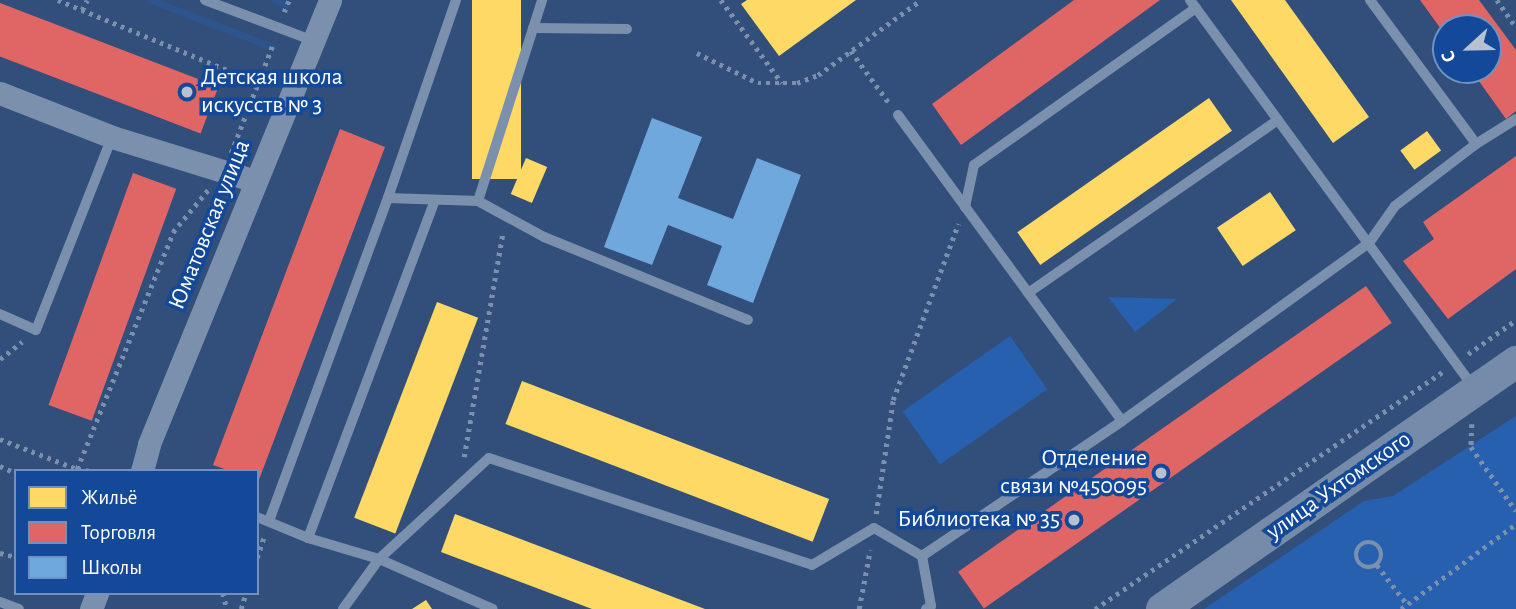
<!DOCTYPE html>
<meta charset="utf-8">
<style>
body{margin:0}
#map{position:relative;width:1516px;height:609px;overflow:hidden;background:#314f7a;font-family:"Alegreya Sans",sans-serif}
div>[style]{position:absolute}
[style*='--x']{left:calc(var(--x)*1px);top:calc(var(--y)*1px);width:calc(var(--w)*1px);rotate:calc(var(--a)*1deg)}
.green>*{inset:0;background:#2760ae;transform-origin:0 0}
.homes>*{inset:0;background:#ffd966;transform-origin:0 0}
.shops>*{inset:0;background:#e06666;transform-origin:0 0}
.schools>*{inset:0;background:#6fa8dc}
.stream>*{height:7px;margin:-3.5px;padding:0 3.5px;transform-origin:3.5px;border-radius:3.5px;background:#2d548d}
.path>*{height:4.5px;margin-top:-2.25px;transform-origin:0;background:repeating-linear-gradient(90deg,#7b90ad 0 3.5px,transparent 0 8.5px)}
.path>.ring{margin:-2.25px;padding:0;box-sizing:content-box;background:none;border:4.5px solid #7b90ad;border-radius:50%}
.lane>*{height:10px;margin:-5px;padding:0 5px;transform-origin:5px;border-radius:5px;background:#7b90ad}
.street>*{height:23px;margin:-11.5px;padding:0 11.5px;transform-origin:11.5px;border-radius:11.5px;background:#7b90ad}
.secondary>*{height:32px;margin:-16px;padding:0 16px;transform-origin:16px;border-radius:16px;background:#768ba9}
.dots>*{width:19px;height:19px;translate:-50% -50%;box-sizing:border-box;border:4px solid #134998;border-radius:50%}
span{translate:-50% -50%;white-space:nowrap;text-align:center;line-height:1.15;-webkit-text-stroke:7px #134998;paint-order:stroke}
.poi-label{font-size:24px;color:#fff}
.left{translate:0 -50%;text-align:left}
.right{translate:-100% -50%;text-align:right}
.street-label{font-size:24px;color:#fff}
.legend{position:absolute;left:14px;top:469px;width:245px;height:126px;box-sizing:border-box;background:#134998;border:2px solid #7192c1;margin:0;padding:9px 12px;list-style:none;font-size:21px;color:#fff}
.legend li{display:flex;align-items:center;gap:14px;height:35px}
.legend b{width:35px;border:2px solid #7192c1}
.north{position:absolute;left:1432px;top:14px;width:70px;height:70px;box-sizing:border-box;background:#134998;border:2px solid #7192c1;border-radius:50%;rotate:248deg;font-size:19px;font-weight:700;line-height:28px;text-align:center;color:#fff}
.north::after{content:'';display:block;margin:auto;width:24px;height:32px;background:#b7c1d0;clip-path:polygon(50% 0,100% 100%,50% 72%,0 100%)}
</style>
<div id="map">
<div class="green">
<i style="clip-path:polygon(1108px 297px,1177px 299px,1135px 332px)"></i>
<i style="left:1010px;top:336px;width:65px;height:131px;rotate:55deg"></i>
<i style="clip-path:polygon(1516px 416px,1516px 609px,1204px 609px,1364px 501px,1393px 496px)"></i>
</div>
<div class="homes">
<i style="left:472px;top:0;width:49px;height:179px"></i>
<i style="clip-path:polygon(747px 0,856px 0,779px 56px,741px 4px)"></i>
<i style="clip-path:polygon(1231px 0,1285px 0,1369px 117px,1333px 143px)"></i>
<i style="left:1209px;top:98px;width:40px;height:234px;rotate:55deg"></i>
<i style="left:1427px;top:131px;width:24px;height:33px;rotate:54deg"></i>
<i style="left:526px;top:158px;width:23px;height:39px;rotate:23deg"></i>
<i style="left:1270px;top:192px;width:46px;height:64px;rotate:56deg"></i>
<i style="left:437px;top:302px;width:44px;height:231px;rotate:21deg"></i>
<i style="left:522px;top:381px;width:329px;height:46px;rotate:21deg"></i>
<i style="clip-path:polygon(455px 514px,705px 609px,592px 609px,441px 552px)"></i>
<i style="clip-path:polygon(426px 600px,432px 609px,412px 609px)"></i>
</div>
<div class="shops">
<i style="clip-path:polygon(1074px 0,1160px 0,961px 145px,932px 104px)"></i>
<i style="clip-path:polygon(1420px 0,1479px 0,1516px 50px,1516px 111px,1506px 119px,1471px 70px,1488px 70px,1488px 28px,1446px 28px,1446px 36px)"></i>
<i style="left:0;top:3px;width:234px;height:50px;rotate:21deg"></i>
<i style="clip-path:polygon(340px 129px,385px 147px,257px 485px,257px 471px,230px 471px,213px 465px)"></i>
<i style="clip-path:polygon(1516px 156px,1516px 269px,1448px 319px,1403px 261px,1434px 239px,1423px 222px)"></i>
<i style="left:133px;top:173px;width:46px;height:247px;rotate:20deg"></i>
<i style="left:1366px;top:286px;width:45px;height:498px;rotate:55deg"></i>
</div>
<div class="schools">
<i style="clip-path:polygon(652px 118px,702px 137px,678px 198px,733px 219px,757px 158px,801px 175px,753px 303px,707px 285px,722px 246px,668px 225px,652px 265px,604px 247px)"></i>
</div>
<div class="stream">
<i style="--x:151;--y:0;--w:130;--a:21.2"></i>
<i style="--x:275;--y:0;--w:13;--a:23"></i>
</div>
<div class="path">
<i style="--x:58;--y:0;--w:217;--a:22.5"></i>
<i style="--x:721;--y:0;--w:103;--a:53.7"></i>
<i style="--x:1497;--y:0;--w:33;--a:55"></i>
<i style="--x:82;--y:10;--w:11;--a:-63"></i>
<i style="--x:284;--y:12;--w:13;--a:-67"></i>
<i style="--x:851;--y:51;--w:64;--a:53.8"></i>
<i style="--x:697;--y:53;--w:68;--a:26.2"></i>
<i style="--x:758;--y:83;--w:39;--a:0"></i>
<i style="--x:797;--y:83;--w:22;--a:-21"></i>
<i style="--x:818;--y:75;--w:127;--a:-36.1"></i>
<i style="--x:231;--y:153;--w:117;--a:-68.9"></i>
<i style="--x:1468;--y:354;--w:59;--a:-35.3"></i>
<i style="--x:0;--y:359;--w:28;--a:-38"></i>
<i style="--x:1472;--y:424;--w:23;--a:92"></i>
<i style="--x:1471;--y:447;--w:78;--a:54.9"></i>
<i style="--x:0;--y:439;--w:83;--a:21.3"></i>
<i style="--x:77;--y:469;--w:15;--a:8"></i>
<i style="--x:464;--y:457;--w:229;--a:-80.2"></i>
<i style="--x:0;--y:466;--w:17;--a:24"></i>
<i style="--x:77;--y:469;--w:256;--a:-67.9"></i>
<i style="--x:173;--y:232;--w:55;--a:-50.2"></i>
<i style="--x:876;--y:514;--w:115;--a:-81.5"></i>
<i style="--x:893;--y:400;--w:188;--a:-69.7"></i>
<i class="ring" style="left:1356px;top:542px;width:21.5px;height:21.5px"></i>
<i style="--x:0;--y:553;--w:16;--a:14"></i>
<i style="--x:257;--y:558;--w:23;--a:-72"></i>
<i style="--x:1377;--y:565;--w:49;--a:52.4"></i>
<i style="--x:223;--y:593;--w:16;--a:76"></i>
<i style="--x:241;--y:609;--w:17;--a:-73"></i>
<i style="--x:859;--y:609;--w:60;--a:-79.4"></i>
<i style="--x:1095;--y:609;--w:422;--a:-34.3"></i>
<i style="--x:1401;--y:609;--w:143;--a:-36.5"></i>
</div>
<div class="lane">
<i style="--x:205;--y:0;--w:116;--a:20.6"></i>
<i style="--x:456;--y:0;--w:209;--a:109"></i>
<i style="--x:388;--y:198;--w:90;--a:1.9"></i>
<i style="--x:478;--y:201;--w:75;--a:28.6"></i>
<i style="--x:544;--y:237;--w:220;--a:22.1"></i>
<i style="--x:1190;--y:0;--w:481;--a:53.8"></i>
<i style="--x:1370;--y:0;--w:179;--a:53.6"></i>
<i style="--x:533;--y:28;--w:94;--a:0.6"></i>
<i style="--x:898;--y:115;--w:379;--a:53.8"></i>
<i style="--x:478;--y:201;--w:211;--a:-72.3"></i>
<i style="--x:965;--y:207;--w:43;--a:-77.9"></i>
<i style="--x:974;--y:165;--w:272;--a:-35.3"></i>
<i style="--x:1028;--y:293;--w:304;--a:-34.7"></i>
<i style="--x:0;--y:314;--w:39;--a:24"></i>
<i style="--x:36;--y:330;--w:207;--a:-68.5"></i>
<i style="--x:257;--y:517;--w:55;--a:22.4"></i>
<i style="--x:308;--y:538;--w:74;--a:16.5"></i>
<i style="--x:379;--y:559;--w:124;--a:23.7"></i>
<i style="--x:269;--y:521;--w:344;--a:-69.8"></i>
<i style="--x:308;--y:538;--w:361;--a:-69.4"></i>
<i style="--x:0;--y:602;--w:20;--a:20"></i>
<i style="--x:343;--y:609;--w:62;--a:-54.2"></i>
<i style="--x:379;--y:559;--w:149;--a:-42.6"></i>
<i style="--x:489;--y:458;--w:340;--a:18.3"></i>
<i style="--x:812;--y:565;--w:72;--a:-30.8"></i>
<i style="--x:874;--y:528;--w:56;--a:30.3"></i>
<i style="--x:926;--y:609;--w:6;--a:-31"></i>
<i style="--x:931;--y:606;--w:51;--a:-100.2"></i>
<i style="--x:922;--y:556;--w:241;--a:-34"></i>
<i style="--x:1122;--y:421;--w:304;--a:-35.8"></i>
<i style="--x:1369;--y:243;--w:45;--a:-54.9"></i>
<i style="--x:1395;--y:206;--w:102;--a:-37.4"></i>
<i style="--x:1476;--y:144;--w:47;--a:-32"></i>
</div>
<div class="street">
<i style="--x:0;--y:93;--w:120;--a:21.4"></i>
<i style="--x:112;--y:137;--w:150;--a:17.1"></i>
<i style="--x:142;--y:471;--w:28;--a:-75"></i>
<i style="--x:149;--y:444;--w:479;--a:-67.8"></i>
<i style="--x:91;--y:609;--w:17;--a:-69"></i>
</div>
<div class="secondary">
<i style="--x:1162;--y:609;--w:432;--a:-34.9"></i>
</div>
<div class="dots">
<i style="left:187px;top:92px;background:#b7c1d0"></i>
<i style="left:1161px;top:473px;background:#b7c1d0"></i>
<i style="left:1074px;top:520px;background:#b7c1d0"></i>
</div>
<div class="poi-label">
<span class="left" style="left:201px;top:92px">Детская школа<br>искусств № 3</span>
<span class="right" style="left:1147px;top:473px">Отделение<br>связи №450095</span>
<span class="right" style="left:1060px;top:520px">Библиотека № 35</span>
</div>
<div class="street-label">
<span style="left:210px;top:225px;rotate:-68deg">Юматовская улица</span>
<span style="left:1339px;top:486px;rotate:-35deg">улица Ухтомского</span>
</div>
<ul class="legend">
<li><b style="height:19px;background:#ffd966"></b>Жильё</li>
<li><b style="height:19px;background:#e06666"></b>Торговля</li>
<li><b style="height:19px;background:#6fa8dc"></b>Школы</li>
</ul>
<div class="north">С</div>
</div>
